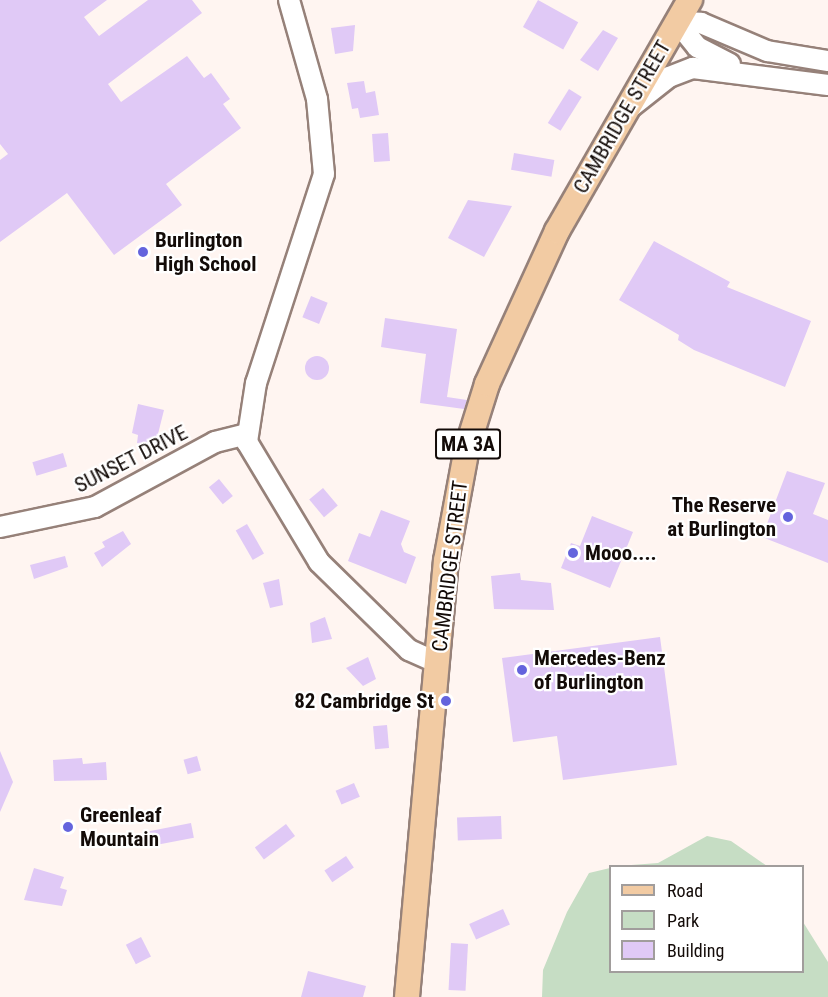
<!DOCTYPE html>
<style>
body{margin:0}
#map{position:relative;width:828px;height:997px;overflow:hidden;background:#fff5f1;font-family:"Roboto Condensed",sans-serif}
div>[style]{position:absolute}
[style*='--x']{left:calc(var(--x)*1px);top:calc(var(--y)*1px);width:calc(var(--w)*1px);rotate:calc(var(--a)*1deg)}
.green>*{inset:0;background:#c6ddc4}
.building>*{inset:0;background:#e0c9f6;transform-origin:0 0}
.round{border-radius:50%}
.roads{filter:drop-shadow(2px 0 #968179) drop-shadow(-2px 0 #968179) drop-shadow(0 2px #968179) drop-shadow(0 -2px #968179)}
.minor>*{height:20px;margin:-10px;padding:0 10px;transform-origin:10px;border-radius:10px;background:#fff}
.major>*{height:24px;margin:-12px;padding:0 12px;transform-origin:12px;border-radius:12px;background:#f2cba3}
.dots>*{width:16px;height:16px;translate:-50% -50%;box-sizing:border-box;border:3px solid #fff;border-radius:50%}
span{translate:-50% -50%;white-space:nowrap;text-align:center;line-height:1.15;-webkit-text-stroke:4.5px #fff;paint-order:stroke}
.shield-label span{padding:2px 4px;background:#fff;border:2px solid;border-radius:4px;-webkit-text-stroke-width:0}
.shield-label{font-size:20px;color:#130b08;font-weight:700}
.street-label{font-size:21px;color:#130b08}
.poi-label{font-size:21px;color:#130b08;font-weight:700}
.left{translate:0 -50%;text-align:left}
.right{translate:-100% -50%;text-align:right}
.legend{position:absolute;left:609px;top:865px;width:195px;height:108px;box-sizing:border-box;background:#fff;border:2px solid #a19d9c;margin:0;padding:8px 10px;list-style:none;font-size:18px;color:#130b08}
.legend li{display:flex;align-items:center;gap:12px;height:30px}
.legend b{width:30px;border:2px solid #a19d9c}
</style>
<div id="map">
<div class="green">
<i style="clip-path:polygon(707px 836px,731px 841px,767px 866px,618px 866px,658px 863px)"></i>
<i style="clip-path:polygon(610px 868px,610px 972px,802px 972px,803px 922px,828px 962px,828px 997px,542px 997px,543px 970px,567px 912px,589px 873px)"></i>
</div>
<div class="building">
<i style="clip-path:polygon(0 0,107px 0,84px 17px,99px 36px,148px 0,192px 0,202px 13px,108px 84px,121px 102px,187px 56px,204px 78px,211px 73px,230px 99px,223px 104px,241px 128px,166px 184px,182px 205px,114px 255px,67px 193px,0 242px,0 160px,8px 154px,0 144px)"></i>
<i style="left:538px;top:0;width:46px;height:31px;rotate:29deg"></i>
<i style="clip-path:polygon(355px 25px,353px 51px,335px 54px,331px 28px)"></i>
<i style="clip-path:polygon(603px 30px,618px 38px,598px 71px,580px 60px)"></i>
<i style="clip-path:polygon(364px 81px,366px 93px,375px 91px,379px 115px,360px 118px,358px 108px,352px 109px,347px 83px)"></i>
<i style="left:569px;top:89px;width:15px;height:40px;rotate:32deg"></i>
<i style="left:388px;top:133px;width:28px;height:16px;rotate:86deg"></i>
<i style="left:514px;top:153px;width:41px;height:17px;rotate:10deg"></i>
<i style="clip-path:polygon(468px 200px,512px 206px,484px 257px,448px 238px)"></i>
<i style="clip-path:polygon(654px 241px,730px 282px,727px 287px,811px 321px,785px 387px,694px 350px,678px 340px,679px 335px,619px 300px)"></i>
<i style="left:311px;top:296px;width:18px;height:23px;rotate:22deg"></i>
<i style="clip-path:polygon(385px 318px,457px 329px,447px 397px,467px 400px,464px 409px,420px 403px,426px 354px,381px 347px)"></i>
<i class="round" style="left:305px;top:356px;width:24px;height:24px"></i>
<i style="clip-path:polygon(138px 404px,164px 410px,155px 446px,137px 443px,138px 435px,132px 433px)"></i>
<i style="left:63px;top:453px;width:14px;height:32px;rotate:73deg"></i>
<i style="clip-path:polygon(787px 471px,825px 483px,813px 514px,828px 520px,828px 563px,762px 537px)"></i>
<i style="left:219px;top:479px;width:22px;height:13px;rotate:51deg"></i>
<i style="left:323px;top:488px;width:23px;height:18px;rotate:50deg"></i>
<i style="clip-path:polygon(381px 510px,410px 521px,401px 544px,404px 552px,416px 557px,406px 584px,348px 561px,359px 533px,370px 537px)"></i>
<i style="clip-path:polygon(592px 516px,633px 532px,610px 588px,561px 568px,571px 543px,580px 546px)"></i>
<i style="left:247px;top:524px;width:34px;height:13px;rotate:60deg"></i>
<i style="clip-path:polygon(123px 531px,131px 544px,102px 567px,94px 553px,105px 547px,102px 542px)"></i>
<i style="clip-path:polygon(65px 556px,68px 567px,34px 579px,30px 565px)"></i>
<i style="clip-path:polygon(520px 573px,521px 580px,551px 583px,554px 610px,494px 609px,491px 576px)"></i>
<i style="clip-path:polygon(279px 579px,283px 605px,270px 608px,263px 583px)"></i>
<i style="clip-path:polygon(325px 617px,332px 639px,312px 643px,310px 623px)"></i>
<i style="clip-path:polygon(660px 637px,677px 765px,563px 780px,557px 736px,513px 742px,502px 658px)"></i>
<i style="clip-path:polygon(368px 657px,376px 679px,363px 686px,346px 668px)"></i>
<i style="left:387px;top:725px;width:23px;height:14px;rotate:85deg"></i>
<i style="clip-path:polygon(0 751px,13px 782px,0 812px)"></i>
<i style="left:197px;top:756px;width:15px;height:14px;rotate:74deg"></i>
<i style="clip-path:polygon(82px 758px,83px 764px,106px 762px,107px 780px,54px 781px,53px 760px)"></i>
<i style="left:354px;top:783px;width:15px;height:20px;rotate:67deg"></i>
<i style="left:501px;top:816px;width:23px;height:44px;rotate:88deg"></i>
<i style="left:191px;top:823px;width:15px;height:44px;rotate:79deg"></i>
<i style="left:286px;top:824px;width:15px;height:39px;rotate:53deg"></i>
<i style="left:346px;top:856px;width:14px;height:26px;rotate:56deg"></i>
<i style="clip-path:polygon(34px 868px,64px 877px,60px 888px,67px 890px,62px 906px,24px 900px)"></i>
<i style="left:503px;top:909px;width:17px;height:37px;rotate:66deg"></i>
<i style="left:141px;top:937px;width:22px;height:17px;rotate:63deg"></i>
<i style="left:451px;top:943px;width:17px;height:47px;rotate:3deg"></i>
<i style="clip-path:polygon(308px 971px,366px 986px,363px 997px,301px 997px)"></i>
</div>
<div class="roads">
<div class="minor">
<i style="--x:289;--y:0;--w:103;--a:74.2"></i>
<i style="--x:317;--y:99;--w:75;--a:84.7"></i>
<i style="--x:324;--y:174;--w:220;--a:108"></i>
<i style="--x:256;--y:383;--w:60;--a:98.7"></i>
<i style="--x:247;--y:442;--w:140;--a:59"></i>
<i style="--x:319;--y:562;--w:126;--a:44.4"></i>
<i style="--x:409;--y:650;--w:32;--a:24"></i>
<i style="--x:677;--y:22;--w:24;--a:2"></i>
<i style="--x:701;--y:23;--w:72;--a:23"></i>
<i style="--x:767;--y:51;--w:62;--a:9.3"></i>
<i style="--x:677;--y:22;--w:32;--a:51"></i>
<i style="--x:697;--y:47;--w:37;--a:27"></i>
<i style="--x:631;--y:107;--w:48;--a:-38.3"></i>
<i style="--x:669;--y:77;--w:26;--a:-21"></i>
<i style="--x:693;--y:68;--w:136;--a:7.2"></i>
<i style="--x:0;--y:527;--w:97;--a:-11.9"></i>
<i style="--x:95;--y:507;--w:136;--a:-28.4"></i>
<i style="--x:215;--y:442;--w:32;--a:-14"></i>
</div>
<div class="major">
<i style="--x:407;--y:997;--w:438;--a:-84.9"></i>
<i style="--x:446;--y:561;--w:115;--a:-79.5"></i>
<i style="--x:467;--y:448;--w:67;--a:-72.6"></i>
<i style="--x:487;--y:384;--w:168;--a:-65.4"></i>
<i style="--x:557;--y:231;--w:267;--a:-60.1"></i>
</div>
</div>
<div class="dots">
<i style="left:143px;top:252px;background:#6464dd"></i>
<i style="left:788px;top:517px;background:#6464dd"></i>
<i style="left:573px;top:553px;background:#6464dd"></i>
<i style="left:522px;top:670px;background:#6464dd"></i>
<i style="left:446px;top:701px;background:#6464dd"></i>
<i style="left:68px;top:827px;background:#6464dd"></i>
</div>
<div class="shield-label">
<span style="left:468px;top:444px">MA 3A</span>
</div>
<div class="street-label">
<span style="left:622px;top:117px;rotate:-60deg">CAMBRIDGE STREET</span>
<span style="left:131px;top:459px;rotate:-27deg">SUNSET DRIVE</span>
<span style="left:450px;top:566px;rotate:-83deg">CAMBRIDGE STREET</span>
</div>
<div class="poi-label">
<span class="left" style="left:155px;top:252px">Burlington<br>High School</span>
<span class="right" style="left:776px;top:517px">The Reserve<br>at Burlington</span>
<span class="left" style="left:585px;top:553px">Mooo....</span>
<span class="left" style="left:534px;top:670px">Mercedes-Benz<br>of Burlington</span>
<span class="right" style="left:434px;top:701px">82 Cambridge St</span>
<span class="left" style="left:80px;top:827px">Greenleaf<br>Mountain</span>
</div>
<ul class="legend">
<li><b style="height:8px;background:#f2cba3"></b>Road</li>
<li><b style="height:16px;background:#c6ddc4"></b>Park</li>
<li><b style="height:16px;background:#e0c9f6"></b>Building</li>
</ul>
</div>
